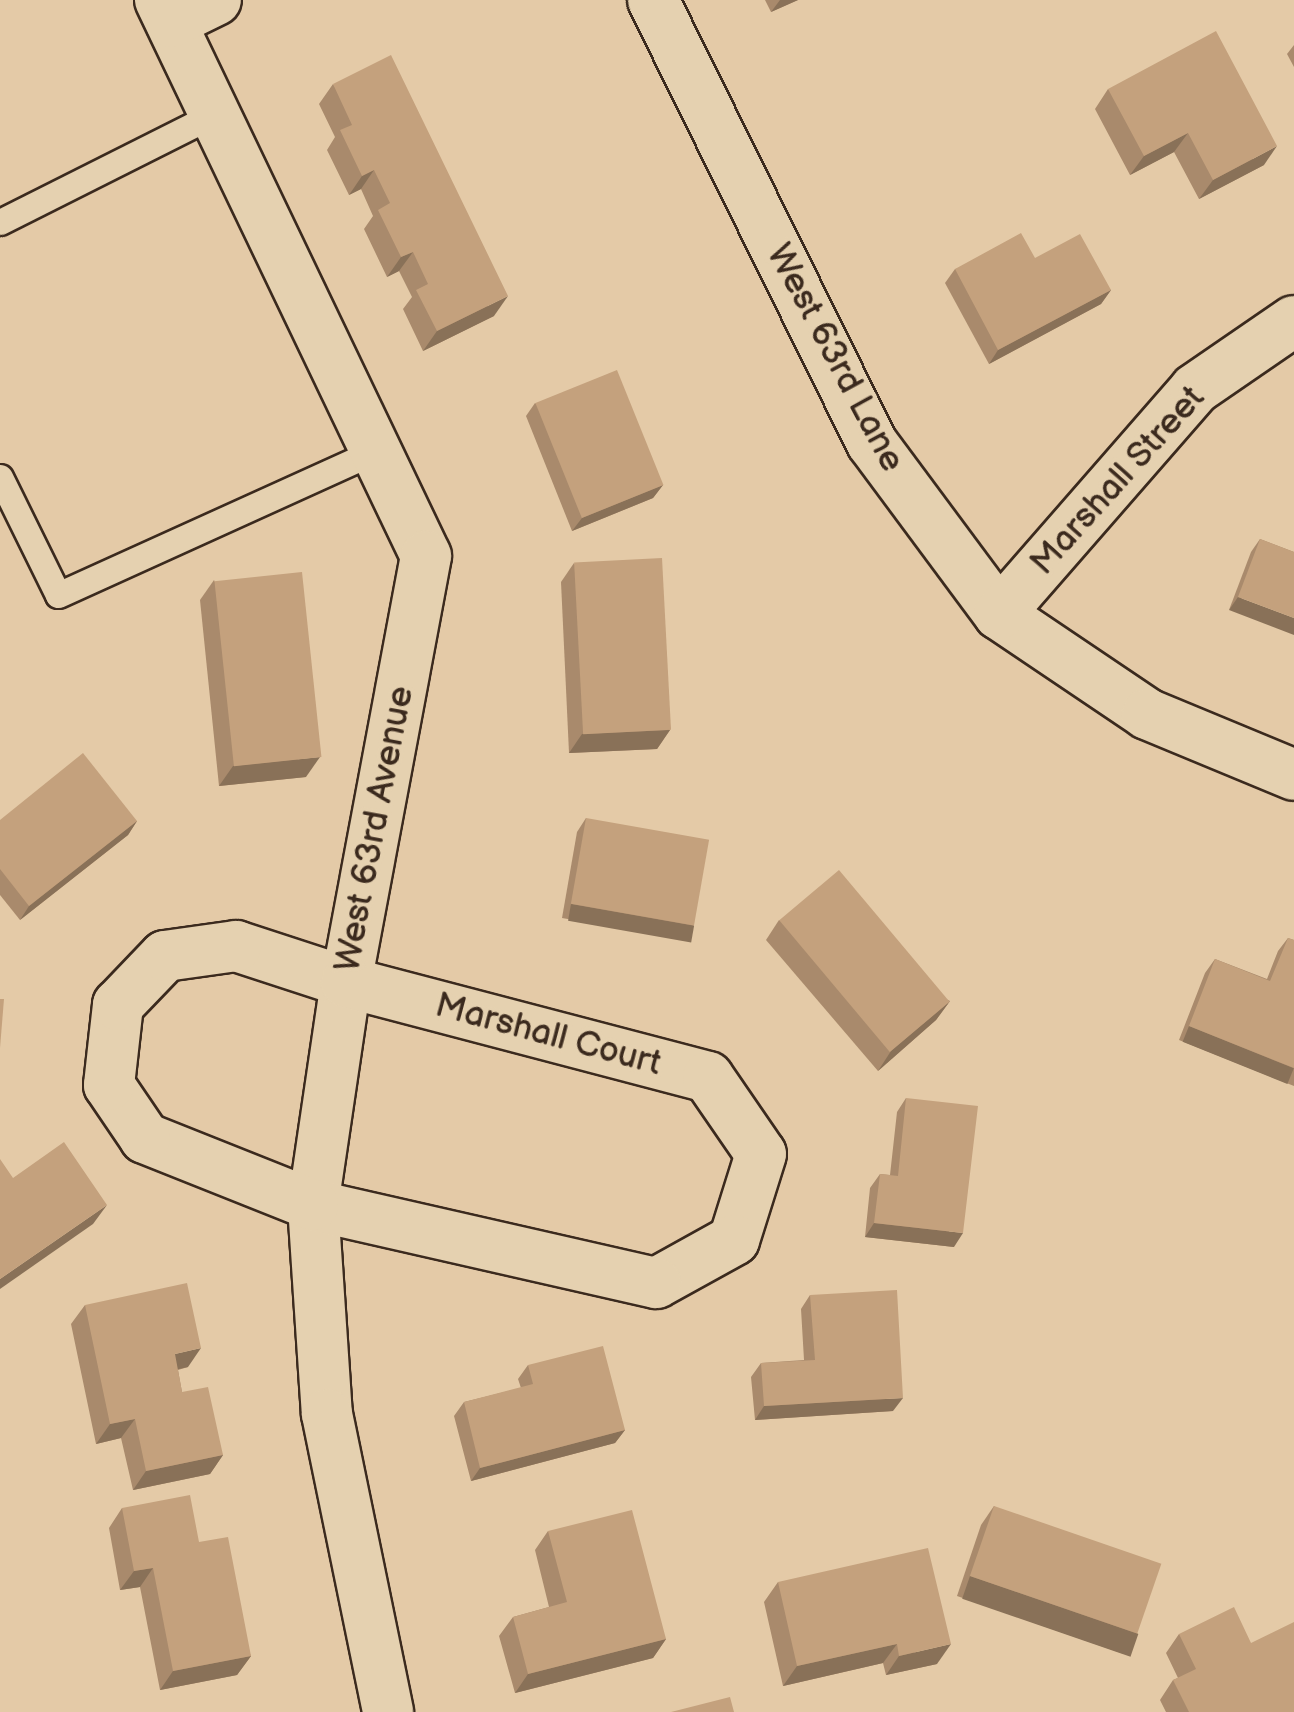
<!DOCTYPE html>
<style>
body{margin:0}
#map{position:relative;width:1294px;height:1712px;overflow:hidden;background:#e4caa7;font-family:"Balsamiq Sans",sans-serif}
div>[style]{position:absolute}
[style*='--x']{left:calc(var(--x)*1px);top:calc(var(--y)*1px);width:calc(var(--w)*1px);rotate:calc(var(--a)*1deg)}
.roads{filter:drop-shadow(2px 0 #3b2a1e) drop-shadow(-2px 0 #3b2a1e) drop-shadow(0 2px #3b2a1e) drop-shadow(0 -2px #3b2a1e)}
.service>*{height:25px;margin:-12.5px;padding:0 12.5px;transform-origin:12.5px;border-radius:12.5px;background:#e5d1b0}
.minor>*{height:50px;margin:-25px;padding:0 25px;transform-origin:25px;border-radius:25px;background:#e5d1b0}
.wall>*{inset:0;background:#a98a6c}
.shaded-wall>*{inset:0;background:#897158;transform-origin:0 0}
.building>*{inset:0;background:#c4a17d;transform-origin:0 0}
span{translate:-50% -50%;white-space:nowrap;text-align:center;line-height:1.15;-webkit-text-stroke:8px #e5d1b0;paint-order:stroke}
.street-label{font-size:35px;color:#3b2a1e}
</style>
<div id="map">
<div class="roads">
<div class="service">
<i style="--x:0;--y:222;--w:241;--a:-26.7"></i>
<i style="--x:0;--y:477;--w:131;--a:63.8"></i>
<i style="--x:58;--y:595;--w:349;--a:-24.4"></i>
</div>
<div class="minor">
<i style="--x:160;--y:0;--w:616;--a:64.43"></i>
<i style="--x:426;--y:556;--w:433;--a:100.6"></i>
<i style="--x:346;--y:982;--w:225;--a:98.4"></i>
<i style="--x:313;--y:1205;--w:209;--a:86.2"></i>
<i style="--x:327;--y:1414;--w:304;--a:78.4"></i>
<i style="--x:653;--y:0;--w:494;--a:63.7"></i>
<i style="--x:872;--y:443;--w:213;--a:53.4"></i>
<i style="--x:999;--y:614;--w:179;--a:34"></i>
<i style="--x:1147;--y:714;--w:159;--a:22.5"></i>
<i style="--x:171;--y:22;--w:50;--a:-26.1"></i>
<i style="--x:999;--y:614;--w:298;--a:-48.9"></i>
<i style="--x:1195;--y:389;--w:120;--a:-34.5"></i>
<i style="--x:236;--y:946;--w:116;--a:18.1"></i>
<i style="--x:346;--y:982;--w:374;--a:14.7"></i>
<i style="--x:708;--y:1077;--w:93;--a:55.5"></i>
<i style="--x:761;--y:1154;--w:90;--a:107.4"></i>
<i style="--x:734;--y:1240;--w:89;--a:151.1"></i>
<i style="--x:656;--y:1283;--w:352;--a:-167.2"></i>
<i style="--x:313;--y:1205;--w:181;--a:-158.3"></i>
<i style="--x:145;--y:1138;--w:64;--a:-124.2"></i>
<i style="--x:109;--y:1085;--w:81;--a:-83.6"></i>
<i style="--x:118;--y:1005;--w:68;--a:-46.2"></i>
<i style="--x:165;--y:956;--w:72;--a:-8"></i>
</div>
</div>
<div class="wall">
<i style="clip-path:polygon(765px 0,798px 0,771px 12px)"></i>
<i style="clip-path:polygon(1294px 45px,1294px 67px,1287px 54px)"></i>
<i style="clip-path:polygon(333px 84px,494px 316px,423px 351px,403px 309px,412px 297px,399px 271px,387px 277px,364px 229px,373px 216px,361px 189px,349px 195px,327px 150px,335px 137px,319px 104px)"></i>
<i style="clip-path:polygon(1108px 89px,1264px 165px,1199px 199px,1174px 152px,1130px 175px,1095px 109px)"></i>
<i style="clip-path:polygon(1035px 258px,1111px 290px,1101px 304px,989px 364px,945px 283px,955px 269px)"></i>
<i style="clip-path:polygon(535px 403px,663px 485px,653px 498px,572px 531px,526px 416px)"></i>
<i style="clip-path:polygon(1260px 539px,1294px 552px,1229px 610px,1251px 552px)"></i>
<i style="clip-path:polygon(574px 563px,670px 730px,657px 749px,569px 753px,561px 582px)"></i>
<i style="clip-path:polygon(214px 580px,306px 777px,219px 786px,200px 600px)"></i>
<i style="clip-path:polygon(586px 818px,694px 925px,684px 939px,562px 918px,577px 832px)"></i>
<i style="clip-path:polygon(0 820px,137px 821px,128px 835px,20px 920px,0 895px)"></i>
<i style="clip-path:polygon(779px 920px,950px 1001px,936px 1020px,878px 1071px,766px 940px)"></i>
<i style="clip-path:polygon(1288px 938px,1294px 940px,1294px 1086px,1179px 1040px,1205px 973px,1215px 959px,1267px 979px,1278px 951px)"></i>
<i style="clip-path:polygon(906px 1098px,954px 1247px,865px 1237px,870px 1188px,880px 1174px,890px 1175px,897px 1112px)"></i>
<i style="clip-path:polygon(810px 1295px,893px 1411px,755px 1420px,751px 1377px,761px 1363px,804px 1360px,801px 1309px)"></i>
<i style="clip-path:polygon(85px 1305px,188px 1367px,178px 1370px,182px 1392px,223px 1455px,210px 1474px,133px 1490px,121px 1438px,96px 1444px,71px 1324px)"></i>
<i style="clip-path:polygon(528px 1365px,625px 1430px,615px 1443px,471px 1481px,454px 1416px,464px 1402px,521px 1388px,518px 1379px)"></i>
<i style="clip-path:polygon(994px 1506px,1138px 1634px,1124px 1654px,957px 1596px,981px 1525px)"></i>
<i style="clip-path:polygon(122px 1508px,199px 1542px,251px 1656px,237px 1675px,160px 1690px,140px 1587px,120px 1590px,109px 1528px)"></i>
<i style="clip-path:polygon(548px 1531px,666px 1639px,653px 1658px,515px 1693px,499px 1636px,513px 1617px,549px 1607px,535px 1550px)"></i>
<i style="clip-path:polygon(778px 1582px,937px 1664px,886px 1675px,883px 1663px,783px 1686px,764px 1602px)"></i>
<i style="clip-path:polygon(1179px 1634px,1251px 1643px,1294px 1712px,1166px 1712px,1160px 1700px,1173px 1680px,1178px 1678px,1166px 1653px)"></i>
</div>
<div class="shaded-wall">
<i style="clip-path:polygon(780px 0,798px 0,771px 12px)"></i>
<i style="clip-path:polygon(1188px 133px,1174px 152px,1130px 175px,1144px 156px)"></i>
<i style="clip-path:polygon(1277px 146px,1264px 165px,1199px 199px,1213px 180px)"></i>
<i style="clip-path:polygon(374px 170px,361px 189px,349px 195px,362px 176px)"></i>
<i style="clip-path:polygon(413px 252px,399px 271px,387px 277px,401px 257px)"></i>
<i style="clip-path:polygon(1111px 290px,1101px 304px,989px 364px,998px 350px)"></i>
<i style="clip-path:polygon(508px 296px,494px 316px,423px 351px,437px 331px)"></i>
<i style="clip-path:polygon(663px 485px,653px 498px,572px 531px,582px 518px)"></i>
<i style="clip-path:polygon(1238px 597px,1294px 618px,1294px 635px,1229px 610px)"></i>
<i style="clip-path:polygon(670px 730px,657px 749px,569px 753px,582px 734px)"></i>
<i style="clip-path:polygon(320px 757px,306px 777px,219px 786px,233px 766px)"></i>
<i style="clip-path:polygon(137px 821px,128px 835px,20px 920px,29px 906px)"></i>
<i style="left:571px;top:904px;width:125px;height:17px;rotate:10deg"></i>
<i style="clip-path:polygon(950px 1001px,936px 1020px,878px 1071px,891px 1051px)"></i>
<i style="left:1189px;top:1026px;width:113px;height:17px;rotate:22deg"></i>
<i style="clip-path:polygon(107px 1205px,93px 1224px,0 1289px,0 1279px)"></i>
<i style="clip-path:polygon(874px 1223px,963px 1233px,954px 1247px,865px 1237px)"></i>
<i style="clip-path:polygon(201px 1348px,188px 1367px,161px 1373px,175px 1354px)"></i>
<i style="clip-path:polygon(903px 1398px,893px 1411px,755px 1420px,764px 1406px)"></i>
<i style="clip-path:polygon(135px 1419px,121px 1438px,96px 1444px,110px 1424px)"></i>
<i style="clip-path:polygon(625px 1430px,615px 1443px,471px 1481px,480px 1468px)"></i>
<i style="clip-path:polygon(223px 1455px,210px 1474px,133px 1490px,146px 1471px)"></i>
<i style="clip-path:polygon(153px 1568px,140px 1587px,120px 1590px,134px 1571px)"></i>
<i style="left:970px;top:1576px;width:178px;height:24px;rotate:19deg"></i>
<i style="clip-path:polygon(666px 1639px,653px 1658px,515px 1693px,528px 1674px)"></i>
<i style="clip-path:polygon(897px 1644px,883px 1663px,783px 1686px,797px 1666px)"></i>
<i style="clip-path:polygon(951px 1644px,937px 1664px,886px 1675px,899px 1656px)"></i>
<i style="clip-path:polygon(251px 1656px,237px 1675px,160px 1690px,173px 1671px)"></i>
</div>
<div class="building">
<i style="clip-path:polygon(1216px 31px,1277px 146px,1213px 180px,1188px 133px,1144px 156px,1108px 89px)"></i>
<i style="clip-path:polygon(391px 55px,508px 296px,437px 331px,416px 290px,428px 284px,413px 252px,401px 257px,378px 210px,390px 203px,374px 170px,362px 176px,340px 130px,352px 125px,333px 84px)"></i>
<i style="clip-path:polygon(1021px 233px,1035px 258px,1080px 234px,1111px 290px,998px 350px,955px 269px)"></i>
<i style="left:617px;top:370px;width:124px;height:88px;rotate:68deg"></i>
<i style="clip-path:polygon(1260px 539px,1294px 552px,1294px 618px,1238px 597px)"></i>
<i style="left:662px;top:558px;width:172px;height:88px;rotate:87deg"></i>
<i style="left:302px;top:572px;width:186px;height:88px;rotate:84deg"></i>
<i style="clip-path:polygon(83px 753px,137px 821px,29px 906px,0 869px,0 820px)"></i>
<i style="left:586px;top:818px;width:125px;height:87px;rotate:10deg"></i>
<i style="left:839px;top:870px;width:172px;height:78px;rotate:50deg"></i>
<i style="clip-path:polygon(1288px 938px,1294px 940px,1294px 1068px,1189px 1026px,1215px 959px,1270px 981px)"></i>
<i style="clip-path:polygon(0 999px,4px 999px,0 1048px)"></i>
<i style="clip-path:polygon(906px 1098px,978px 1106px,963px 1233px,874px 1223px,880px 1174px,898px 1176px)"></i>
<i style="clip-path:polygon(64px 1142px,107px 1205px,0 1279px,0 1159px,13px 1178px)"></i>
<i style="clip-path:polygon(187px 1283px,201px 1348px,175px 1354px,182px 1392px,208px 1387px,223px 1455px,146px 1471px,135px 1419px,110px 1424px,85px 1305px)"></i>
<i style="clip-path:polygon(897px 1290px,903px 1398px,764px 1406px,761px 1363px,815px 1360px,810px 1295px)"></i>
<i style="clip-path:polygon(603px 1346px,625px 1430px,480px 1468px,464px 1402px,533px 1384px,528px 1365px)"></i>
<i style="clip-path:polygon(190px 1495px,199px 1542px,228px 1537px,251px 1656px,173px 1671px,153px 1568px,134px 1571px,122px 1508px)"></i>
<i style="left:994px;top:1506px;width:177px;height:74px;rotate:19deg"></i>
<i style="clip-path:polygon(632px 1510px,666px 1639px,528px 1674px,513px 1617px,567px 1602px,548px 1531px)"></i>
<i style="clip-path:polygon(928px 1548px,951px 1644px,899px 1656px,897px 1644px,797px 1666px,778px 1582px)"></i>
<i style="clip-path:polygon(1234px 1607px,1251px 1643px,1294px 1622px,1294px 1712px,1189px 1712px,1173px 1680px,1196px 1669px,1179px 1634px)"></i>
<i style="clip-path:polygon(730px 1697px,734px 1712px,671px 1712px)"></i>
</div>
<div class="street-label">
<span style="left:835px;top:358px;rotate:62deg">West 63rd Lane</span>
<span style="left:1118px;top:481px;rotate:-48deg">Marshall Street</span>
<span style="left:375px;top:829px;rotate:-79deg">West 63rd Avenue</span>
<span style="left:548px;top:1035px;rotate:15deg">Marshall Court</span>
</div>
</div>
